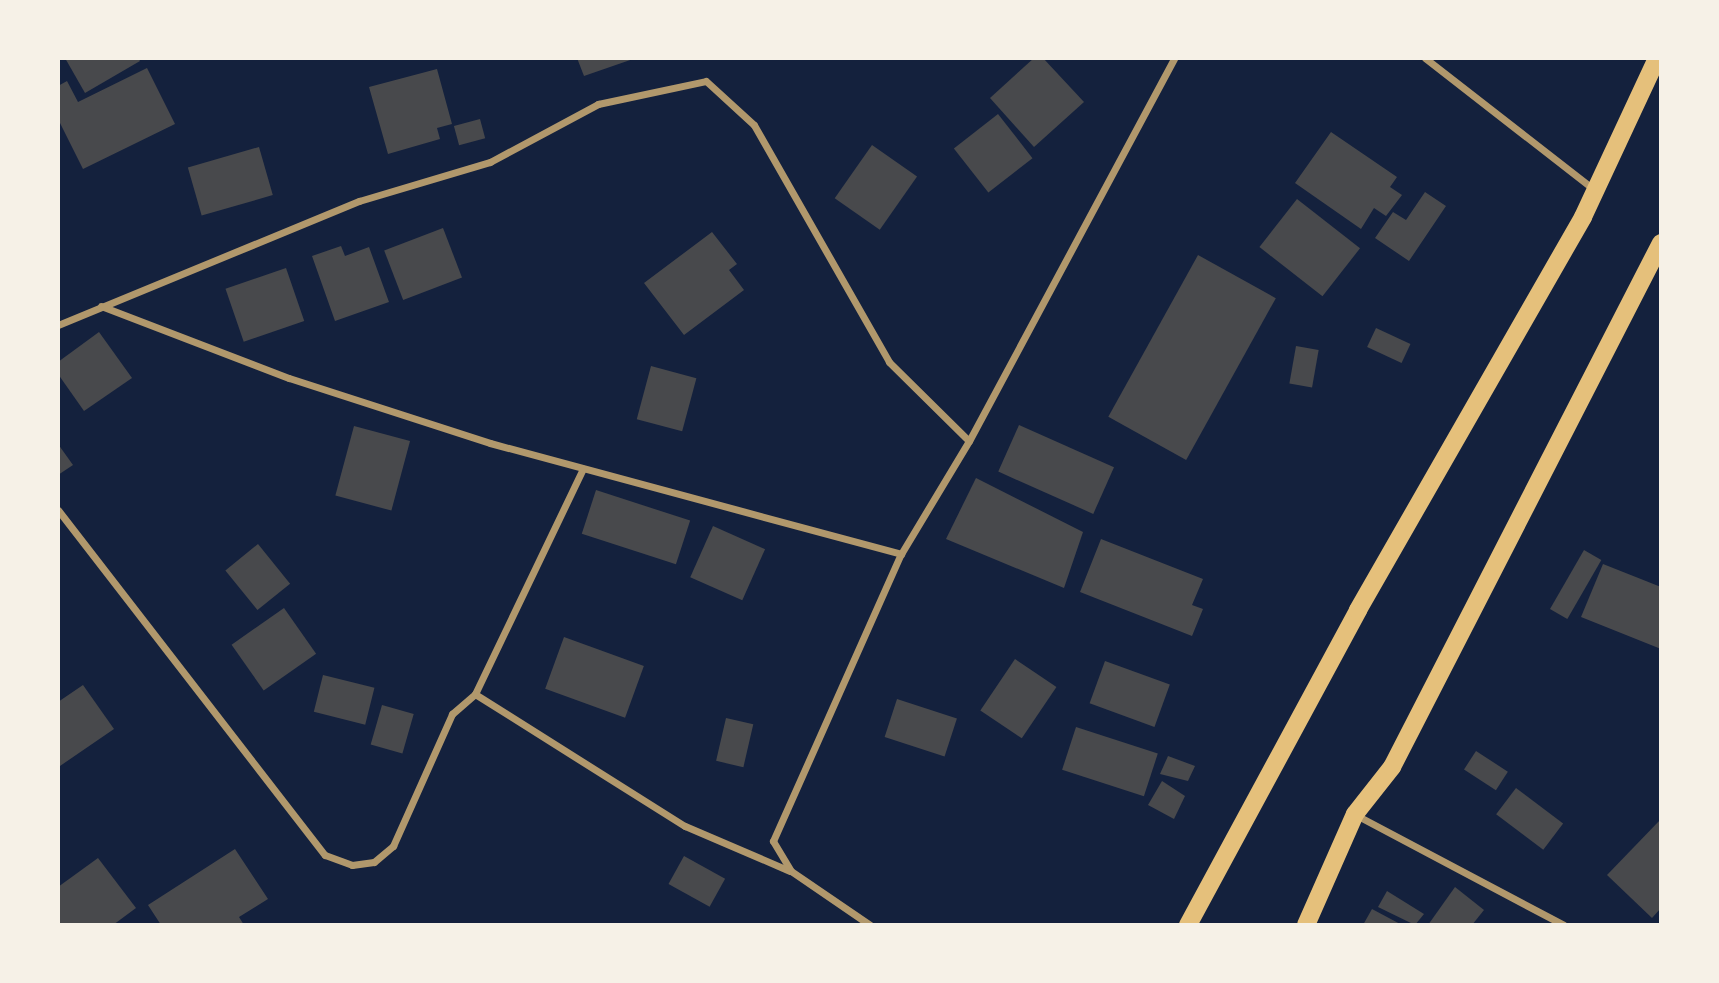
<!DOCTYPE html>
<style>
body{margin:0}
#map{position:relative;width:1719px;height:983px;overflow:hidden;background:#14213d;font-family:"Titillium Web",sans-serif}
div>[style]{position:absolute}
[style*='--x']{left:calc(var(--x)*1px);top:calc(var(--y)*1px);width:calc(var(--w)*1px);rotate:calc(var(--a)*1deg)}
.building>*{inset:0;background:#48494c;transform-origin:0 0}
.minor>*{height:7px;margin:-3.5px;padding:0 3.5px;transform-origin:3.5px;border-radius:3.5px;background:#b1986c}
.primary>*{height:18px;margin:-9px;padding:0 9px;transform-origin:9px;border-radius:9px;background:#e5c07b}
span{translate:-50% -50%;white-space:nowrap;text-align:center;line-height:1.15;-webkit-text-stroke:6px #f6f1e7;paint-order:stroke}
.frame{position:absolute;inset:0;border:60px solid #f6f1e7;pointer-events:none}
</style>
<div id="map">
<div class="building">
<i style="clip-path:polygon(65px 58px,138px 58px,140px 61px,85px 93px)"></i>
<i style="clip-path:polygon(577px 58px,636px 58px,584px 76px)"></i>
<i style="clip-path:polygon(1034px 58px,1043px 58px,1084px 102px,1034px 147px,990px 98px)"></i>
<i style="clip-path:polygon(147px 68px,175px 124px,83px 169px,58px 119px,58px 86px,67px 81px,78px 102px)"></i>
<i style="clip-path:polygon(437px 69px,452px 124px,437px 128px,440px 139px,388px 154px,369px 87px)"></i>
<i style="left:998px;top:114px;width:56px;height:56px;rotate:52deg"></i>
<i style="left:480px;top:119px;width:20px;height:27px;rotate:75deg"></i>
<i style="clip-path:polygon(1331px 132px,1397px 177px,1390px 187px,1402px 195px,1386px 216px,1374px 208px,1361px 229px,1295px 183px)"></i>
<i style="left:872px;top:145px;width:55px;height:65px;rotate:35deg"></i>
<i style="left:259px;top:147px;width:50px;height:74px;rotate:74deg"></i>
<i style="clip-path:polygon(1425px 192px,1446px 206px,1409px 261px,1375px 238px,1393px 212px,1406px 220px)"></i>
<i style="left:1297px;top:199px;width:80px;height:61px;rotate:38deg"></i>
<i style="left:443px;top:228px;width:53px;height:63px;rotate:69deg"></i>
<i style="clip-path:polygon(712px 232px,737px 264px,729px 270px,744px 290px,684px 335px,644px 283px)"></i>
<i style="clip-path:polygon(341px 246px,345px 256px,369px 247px,389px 302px,335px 321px,312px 256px)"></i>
<i style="left:1198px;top:255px;width:89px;height:185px;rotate:29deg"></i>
<i style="left:286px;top:268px;width:56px;height:64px;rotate:71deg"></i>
<i style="left:1376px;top:328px;width:38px;height:21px;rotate:25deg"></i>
<i style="clip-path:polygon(99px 332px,132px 378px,84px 411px,58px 374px,58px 362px)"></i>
<i style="left:1296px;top:346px;width:23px;height:38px;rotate:10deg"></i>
<i style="left:651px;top:366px;width:47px;height:55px;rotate:15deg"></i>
<i style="left:1019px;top:425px;width:104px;height:51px;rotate:24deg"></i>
<i style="left:354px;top:426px;width:58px;height:72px;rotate:15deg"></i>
<i style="clip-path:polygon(58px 444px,73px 465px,58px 475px)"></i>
<i style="clip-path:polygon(976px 478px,1083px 532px,1064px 588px,946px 539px)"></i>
<i style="left:596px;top:490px;width:99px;height:46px;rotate:18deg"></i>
<i style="left:713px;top:526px;width:57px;height:56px;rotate:24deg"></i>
<i style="clip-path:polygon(1101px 539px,1203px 579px,1192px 605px,1203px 609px,1192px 636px,1080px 592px)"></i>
<i style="left:258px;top:544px;width:51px;height:42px;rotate:51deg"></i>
<i style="left:1584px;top:550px;width:20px;height:68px;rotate:30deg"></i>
<i style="clip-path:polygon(1603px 564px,1661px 587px,1661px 649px,1581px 617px)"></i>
<i style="left:284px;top:608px;width:56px;height:64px;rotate:55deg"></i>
<i style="left:564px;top:637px;width:85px;height:55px;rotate:20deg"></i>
<i style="left:1015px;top:659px;width:50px;height:62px;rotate:34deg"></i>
<i style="left:1105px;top:661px;width:69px;height:45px;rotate:20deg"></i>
<i style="left:323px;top:675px;width:53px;height:38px;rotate:14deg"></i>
<i style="clip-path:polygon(83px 685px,114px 729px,60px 766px,58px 702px)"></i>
<i style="left:897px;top:699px;width:63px;height:40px;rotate:18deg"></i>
<i style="left:382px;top:705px;width:33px;height:41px;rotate:16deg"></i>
<i style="left:726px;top:718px;width:28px;height:44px;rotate:13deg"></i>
<i style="left:1076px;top:727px;width:86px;height:45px;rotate:18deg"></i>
<i style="left:1476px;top:751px;width:38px;height:22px;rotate:33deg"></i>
<i style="clip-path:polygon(1168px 756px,1195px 766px,1188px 781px,1160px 774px)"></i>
<i style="clip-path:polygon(1162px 781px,1185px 796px,1174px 819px,1148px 805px)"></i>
<i style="left:1516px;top:788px;width:59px;height:33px;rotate:37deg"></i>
<i style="clip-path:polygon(1661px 819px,1661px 908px,1652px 918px,1607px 875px)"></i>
<i style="clip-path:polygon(235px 849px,268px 899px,239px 917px,244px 925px,161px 925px,148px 905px)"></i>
<i style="left:684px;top:856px;width:47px;height:32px;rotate:29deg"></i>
<i style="clip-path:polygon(98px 858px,136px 908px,113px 925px,58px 925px,58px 887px)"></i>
<i style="clip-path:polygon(1455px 887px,1484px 910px,1472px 925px,1428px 925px)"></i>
<i style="clip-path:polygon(1387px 891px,1424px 914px,1415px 925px,1378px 907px)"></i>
<i style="clip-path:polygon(1372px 909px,1402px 925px,1363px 925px)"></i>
</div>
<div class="minor">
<i style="--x:1425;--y:58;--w:217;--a:37.9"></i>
<i style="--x:101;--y:306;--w:201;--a:21"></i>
<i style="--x:289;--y:378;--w:211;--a:17.9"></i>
<i style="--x:490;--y:443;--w:426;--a:15.1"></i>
<i style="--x:58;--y:325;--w:326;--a:-22.4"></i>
<i style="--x:359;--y:201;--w:137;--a:-16.6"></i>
<i style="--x:490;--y:162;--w:123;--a:-28.2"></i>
<i style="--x:598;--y:104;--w:110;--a:-12"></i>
<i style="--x:706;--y:81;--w:65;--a:42.5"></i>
<i style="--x:754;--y:125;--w:273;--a:60.3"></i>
<i style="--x:889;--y:362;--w:112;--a:44.6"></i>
<i style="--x:58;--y:510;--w:436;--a:52.3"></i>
<i style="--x:325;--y:855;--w:29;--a:20"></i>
<i style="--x:352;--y:865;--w:22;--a:-8"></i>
<i style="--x:374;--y:862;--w:25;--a:-40"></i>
<i style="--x:393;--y:846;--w:145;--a:-65.9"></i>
<i style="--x:452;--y:714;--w:30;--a:-41"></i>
<i style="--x:475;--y:694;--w:250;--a:-64.4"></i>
<i style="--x:475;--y:694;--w:248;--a:32.2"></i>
<i style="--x:685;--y:826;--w:114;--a:23.2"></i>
<i style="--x:1356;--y:815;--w:235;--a:27.9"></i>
<i style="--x:870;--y:925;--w:96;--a:-145.6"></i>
<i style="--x:791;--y:871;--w:35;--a:-121"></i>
<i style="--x:773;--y:841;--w:314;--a:-66"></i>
<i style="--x:901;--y:554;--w:132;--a:-59"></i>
<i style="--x:969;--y:441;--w:434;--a:-61.8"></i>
</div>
<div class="primary">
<i style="--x:1188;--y:925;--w:358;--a:-61.6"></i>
<i style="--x:1358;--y:610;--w:453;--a:-60.2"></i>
<i style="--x:1583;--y:217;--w:175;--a:-65"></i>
<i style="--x:1306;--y:925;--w:121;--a:-66.2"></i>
<i style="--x:1355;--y:814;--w:60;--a:-51.8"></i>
<i style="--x:1392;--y:767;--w:589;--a:-62.83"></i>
</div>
<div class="frame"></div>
</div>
